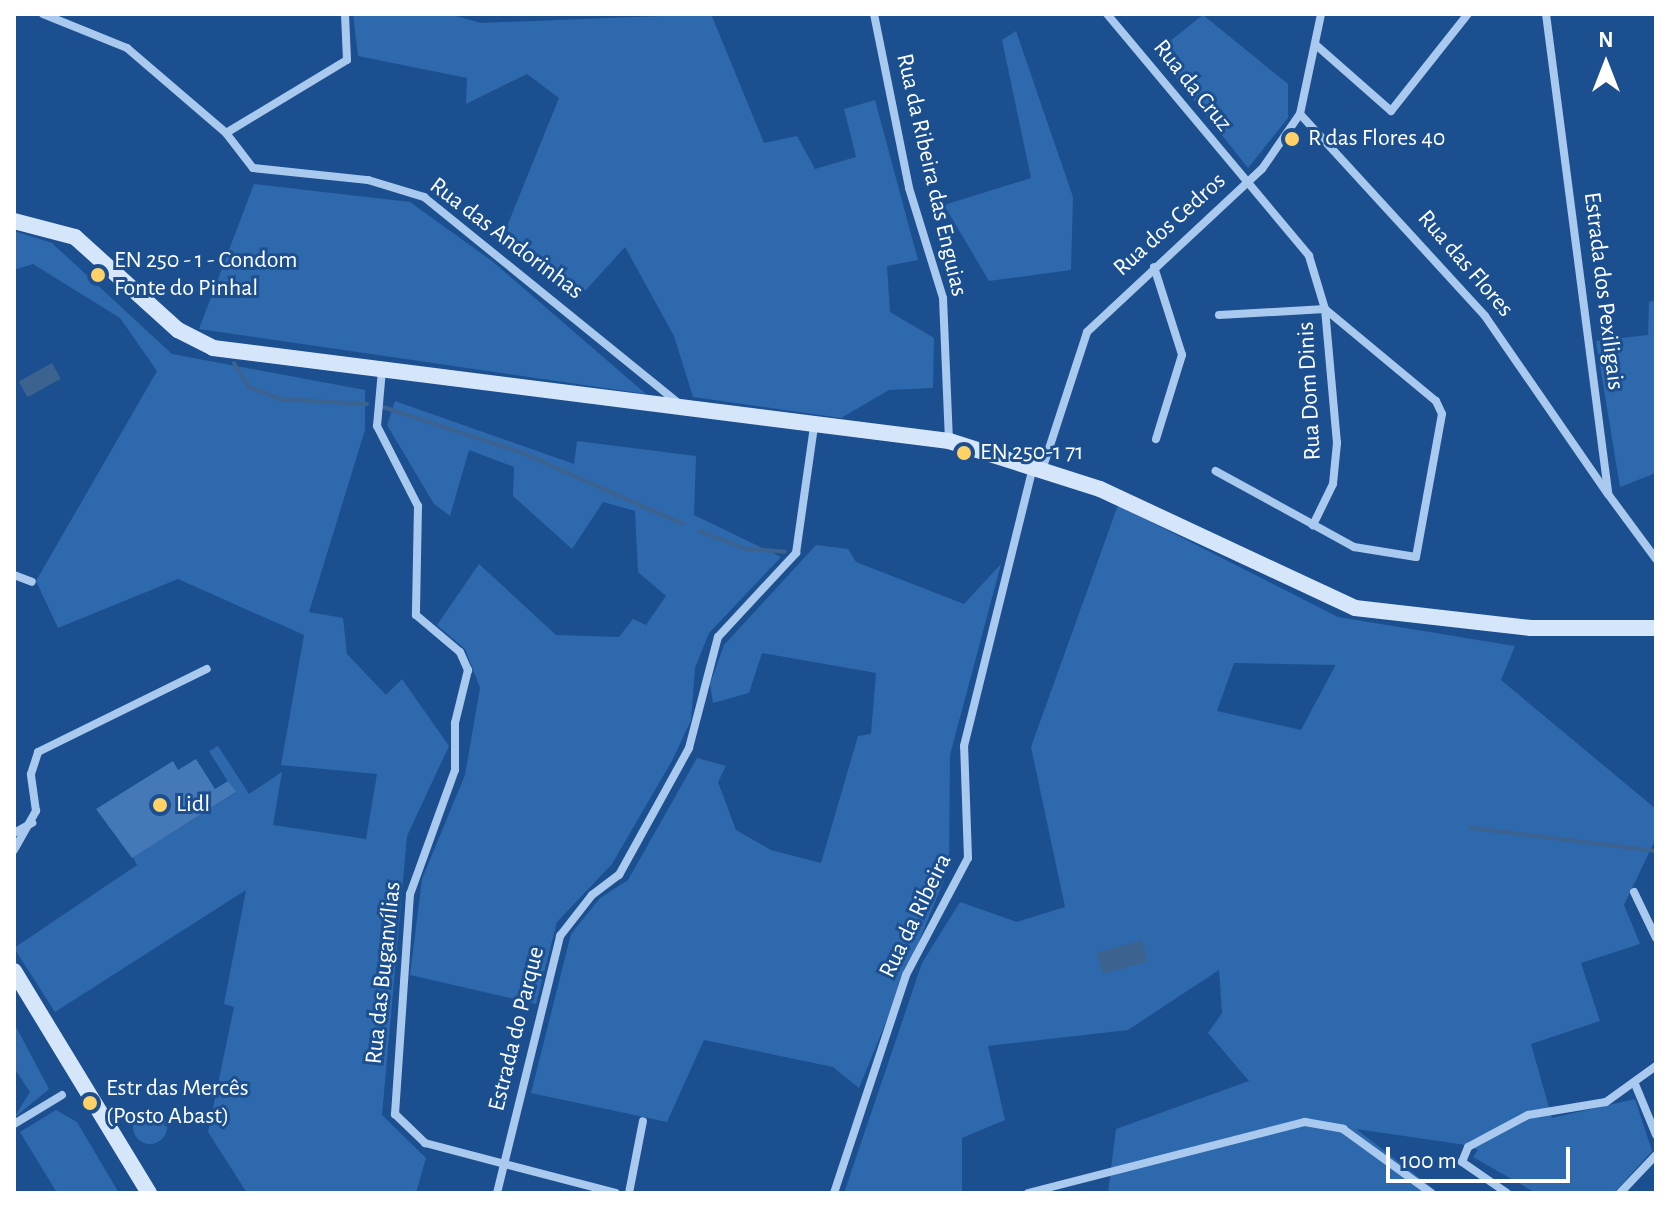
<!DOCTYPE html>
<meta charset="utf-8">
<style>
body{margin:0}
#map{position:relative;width:1670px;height:1207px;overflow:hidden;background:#1b4f8f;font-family:"Alegreya Sans",sans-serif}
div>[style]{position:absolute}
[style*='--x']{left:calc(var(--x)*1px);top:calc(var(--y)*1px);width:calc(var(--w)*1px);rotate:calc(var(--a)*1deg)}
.green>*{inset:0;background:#2e69ad}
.round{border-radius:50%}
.water>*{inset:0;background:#3c6290;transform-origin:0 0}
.stream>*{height:4px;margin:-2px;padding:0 2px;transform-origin:2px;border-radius:2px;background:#3c6290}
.building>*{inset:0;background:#4478b7}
.street>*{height:8px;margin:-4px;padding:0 4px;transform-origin:4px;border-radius:4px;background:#a9c9ee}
.secondary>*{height:16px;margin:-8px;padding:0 8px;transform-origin:8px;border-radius:8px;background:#d6e6fa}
.dots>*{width:22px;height:22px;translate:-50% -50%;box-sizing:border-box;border:4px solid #1b4f8f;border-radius:50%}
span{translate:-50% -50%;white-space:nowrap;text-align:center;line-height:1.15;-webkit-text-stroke:6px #1b4f8f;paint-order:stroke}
.street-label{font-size:24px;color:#fff}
.poi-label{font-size:24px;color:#fff}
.left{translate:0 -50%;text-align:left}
.frame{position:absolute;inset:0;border:16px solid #fff;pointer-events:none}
.north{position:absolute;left:1566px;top:24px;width:80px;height:80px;-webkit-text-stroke:6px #1b4f8f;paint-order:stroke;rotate:0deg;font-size:22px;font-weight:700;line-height:32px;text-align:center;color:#fff}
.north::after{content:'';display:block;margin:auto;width:28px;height:36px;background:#fff;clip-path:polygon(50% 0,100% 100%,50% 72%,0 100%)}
.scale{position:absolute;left:1386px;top:1147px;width:184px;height:36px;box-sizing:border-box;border:4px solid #fff;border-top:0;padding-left:10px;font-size:24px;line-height:28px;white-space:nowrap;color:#fff;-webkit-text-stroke:6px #1b4f8f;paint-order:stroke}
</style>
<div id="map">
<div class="green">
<i style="clip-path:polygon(353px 14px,449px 14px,481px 23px,711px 14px,764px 143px,797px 136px,815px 169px,856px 157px,844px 109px,875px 100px,918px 260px,887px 266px,890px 312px,934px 338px,933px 388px,889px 390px,841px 418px,693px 397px,674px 336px,625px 247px,577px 300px,501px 241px,559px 98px,527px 74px,466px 104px,467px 78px,358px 56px)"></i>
<i style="clip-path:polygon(1203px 15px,1288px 84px,1288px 118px,1248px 168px,1156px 52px)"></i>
<i style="clip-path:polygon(1016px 31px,1073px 197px,1071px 270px,989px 281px,944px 205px,1031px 178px,1002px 40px)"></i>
<i style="clip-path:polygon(254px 184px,410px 202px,492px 261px,646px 394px,199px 329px)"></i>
<i style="clip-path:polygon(14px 231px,52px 243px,172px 354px,365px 390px,365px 430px,309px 612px,343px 618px,347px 654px,386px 695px,402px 679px,449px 746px,407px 836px,382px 1115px,426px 1158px,416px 1193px,247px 1193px,208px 1132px,234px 1007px,224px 1004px,246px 890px,55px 1012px,14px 948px,137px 865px,133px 857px,235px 793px,209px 751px,218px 746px,249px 794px,282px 772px,273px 825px,366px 839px,377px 774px,281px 765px,304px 635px,178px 579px,58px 628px,36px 581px,157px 371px,120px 318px,33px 264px,14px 270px)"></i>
<i style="clip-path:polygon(1656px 300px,1656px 473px,1620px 487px,1596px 341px,1648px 335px,1649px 302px)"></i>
<i style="clip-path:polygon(395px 401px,574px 464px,577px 441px,696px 456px,694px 515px,781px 557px,709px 633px,695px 668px,691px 720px,673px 759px,612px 864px,557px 922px,536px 1004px,410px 975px,422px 879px,465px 775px,480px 688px,465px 649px,437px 625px,479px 564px,556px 635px,619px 637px,633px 619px,646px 625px,666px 596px,638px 572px,635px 511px,603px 502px,572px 549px,513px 496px,514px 467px,469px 450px,450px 516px,434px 504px,387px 425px)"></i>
<i style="clip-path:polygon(evenodd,1118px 505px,1338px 617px,1515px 646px,1501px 680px,1656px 809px,1656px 838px,1624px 905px,1640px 944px,1581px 963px,1600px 1021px,1531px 1044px,1552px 1118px,1635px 1099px,1652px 1151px,1614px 1193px,1536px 1193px,1473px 1157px,1478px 1150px,1466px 1145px,1356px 1129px,1439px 1193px,1108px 1193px,1116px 1129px,1249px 1081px,1208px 1033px,1222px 1013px,1219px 970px,1128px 1030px,988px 1046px,1005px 1120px,962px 1138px,962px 1193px,844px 1193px,922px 963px,960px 902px,1017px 922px,1065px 907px,1031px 747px,1118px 505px,1234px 663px,1335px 665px,1335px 666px,1301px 730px,1217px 711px,1234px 663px)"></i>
<i style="clip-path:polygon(816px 545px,848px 549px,856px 562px,964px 604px,1001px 564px,950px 755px,949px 868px,859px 1088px,833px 1067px,704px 1040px,667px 1122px,531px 1093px,571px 934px,600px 898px,628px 880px,697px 758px,726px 766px,718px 782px,736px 830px,771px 850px,821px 863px,858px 736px,871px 734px,876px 673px,762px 653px,749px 693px,713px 703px,710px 684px,724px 645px)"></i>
<i style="clip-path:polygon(14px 1023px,49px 1089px,14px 1118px,30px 1092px,14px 1068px)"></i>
<i style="clip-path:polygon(56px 1110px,77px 1122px,119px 1193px,57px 1193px,20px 1132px)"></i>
<i class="round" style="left:133px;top:1110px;width:34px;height:34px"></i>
</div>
<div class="water">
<i style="left:52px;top:363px;width:18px;height:38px;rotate:61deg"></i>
<i style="left:1142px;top:940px;width:22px;height:47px;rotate:74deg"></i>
</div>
<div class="stream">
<i style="--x:234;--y:363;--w:28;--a:58"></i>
<i style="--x:249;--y:387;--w:33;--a:21"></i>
<i style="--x:280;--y:399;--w:87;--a:3.3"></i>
<i style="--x:383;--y:407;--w:144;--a:18.2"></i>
<i style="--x:520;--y:452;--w:178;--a:23.8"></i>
<i style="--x:699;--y:531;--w:50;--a:21"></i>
<i style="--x:746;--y:549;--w:39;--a:4"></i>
<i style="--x:1471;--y:828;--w:186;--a:7.1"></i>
</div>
<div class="building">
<i style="clip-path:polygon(196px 759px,215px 789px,228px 781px,236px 792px,132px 858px,96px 809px,173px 761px,178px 770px)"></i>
</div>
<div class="street">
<i style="--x:43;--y:14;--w:91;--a:22"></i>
<i style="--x:127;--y:48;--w:130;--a:40.6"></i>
<i style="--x:226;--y:133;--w:44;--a:52.4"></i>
<i style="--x:253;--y:168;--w:116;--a:6"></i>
<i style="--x:368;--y:180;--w:59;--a:16.9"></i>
<i style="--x:424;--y:197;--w:331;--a:39"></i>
<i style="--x:874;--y:14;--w:177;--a:78.6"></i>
<i style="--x:909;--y:188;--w:115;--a:72.8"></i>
<i style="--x:943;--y:298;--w:143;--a:87.6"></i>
<i style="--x:1107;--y:14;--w:315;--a:50.1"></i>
<i style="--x:1309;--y:256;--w:55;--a:73.2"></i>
<i style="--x:1325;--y:309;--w:144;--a:39.7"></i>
<i style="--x:1436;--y:401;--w:14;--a:65"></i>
<i style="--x:1442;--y:414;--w:145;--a:100.3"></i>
<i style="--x:1416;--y:557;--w:63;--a:-170.8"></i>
<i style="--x:1354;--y:547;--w:158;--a:-151.2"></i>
<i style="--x:1546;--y:14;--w:484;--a:82.6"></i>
<i style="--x:1608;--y:494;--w:81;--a:53.6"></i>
<i style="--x:1316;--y:45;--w:100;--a:41.3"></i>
<i style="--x:1391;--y:111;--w:124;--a:-51.6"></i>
<i style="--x:1300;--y:114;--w:274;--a:47.5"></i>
<i style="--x:1485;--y:316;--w:216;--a:55.4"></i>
<i style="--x:226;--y:133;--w:141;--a:-31.1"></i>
<i style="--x:347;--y:60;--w:46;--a:-92.5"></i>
<i style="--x:1154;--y:267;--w:92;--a:72.3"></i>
<i style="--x:1182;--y:355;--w:88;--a:107.2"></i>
<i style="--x:1219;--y:315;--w:106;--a:-3.2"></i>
<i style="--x:1325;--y:309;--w:135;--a:84.9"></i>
<i style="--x:1337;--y:443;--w:41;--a:95.6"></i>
<i style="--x:1333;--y:484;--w:46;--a:116"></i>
<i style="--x:382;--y:370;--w:56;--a:95.1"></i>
<i style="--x:377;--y:426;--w:90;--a:62.9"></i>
<i style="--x:418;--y:506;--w:109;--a:91.1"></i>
<i style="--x:416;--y:615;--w:57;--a:40.1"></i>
<i style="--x:460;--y:652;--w:20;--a:66"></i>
<i style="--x:468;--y:670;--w:55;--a:103.8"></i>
<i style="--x:455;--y:723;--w:47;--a:90"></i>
<i style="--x:455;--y:770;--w:132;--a:109.9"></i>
<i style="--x:410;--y:894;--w:221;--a:93.9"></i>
<i style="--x:395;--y:1114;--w:42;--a:44"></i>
<i style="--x:425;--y:1143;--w:197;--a:14.7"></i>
<i style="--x:1043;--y:467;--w:142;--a:-71.9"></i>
<i style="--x:1087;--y:332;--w:239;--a:-43"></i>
<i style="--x:1262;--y:169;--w:67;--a:-55.4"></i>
<i style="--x:1300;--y:114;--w:102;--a:-78.1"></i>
<i style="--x:14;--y:575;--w:19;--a:21"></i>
<i style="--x:14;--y:833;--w:21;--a:-29"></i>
<i style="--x:14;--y:850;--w:45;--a:-60.6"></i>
<i style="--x:36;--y:811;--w:37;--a:-98"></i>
<i style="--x:31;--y:774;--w:23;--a:-72"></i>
<i style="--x:38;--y:752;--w:188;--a:-26.2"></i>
<i style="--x:1634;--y:892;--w:51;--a:64.4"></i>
<i style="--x:1635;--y:1084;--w:55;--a:67.6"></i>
<i style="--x:14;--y:1124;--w:56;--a:-31.1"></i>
<i style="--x:497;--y:1193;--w:265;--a:-76.2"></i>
<i style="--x:560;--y:936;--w:52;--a:-52"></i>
<i style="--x:592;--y:895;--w:34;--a:-37"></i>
<i style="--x:619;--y:875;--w:145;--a:-61.1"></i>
<i style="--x:689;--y:748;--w:115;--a:-75.4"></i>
<i style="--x:718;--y:637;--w:115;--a:-47.1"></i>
<i style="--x:796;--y:553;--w:128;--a:-81.9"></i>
<i style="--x:629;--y:1193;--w:73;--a:-79"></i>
<i style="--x:834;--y:1193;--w:230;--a:-71.7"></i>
<i style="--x:906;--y:975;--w:132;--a:-62.1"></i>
<i style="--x:968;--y:858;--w:112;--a:-92"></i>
<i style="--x:964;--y:746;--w:287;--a:-76.1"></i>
<i style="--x:1028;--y:1193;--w:286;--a:-14.4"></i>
<i style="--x:1305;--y:1122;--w:39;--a:10"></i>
<i style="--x:1343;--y:1129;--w:109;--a:36"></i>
<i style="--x:1507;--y:1193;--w:55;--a:-145.4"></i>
<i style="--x:1462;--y:1162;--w:16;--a:-68"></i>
<i style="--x:1468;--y:1147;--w:68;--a:-28.1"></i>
<i style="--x:1528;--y:1115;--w:79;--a:-9.5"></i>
<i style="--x:1606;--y:1102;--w:62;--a:-35.8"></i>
<i style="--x:1620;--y:1193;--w:52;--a:-46.5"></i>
</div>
<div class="secondary">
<i style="--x:14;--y:221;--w:63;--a:14.7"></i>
<i style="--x:75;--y:237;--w:139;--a:42.1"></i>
<i style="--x:178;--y:330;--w:39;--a:27"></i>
<i style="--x:213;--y:348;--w:742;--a:7.2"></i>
<i style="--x:949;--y:441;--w:158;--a:17.6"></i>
<i style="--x:1100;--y:489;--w:281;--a:25"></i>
<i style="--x:1355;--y:608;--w:177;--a:6.5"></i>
<i style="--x:1531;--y:628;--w:125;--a:0"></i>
<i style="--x:14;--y:971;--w:260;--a:58.7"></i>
</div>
<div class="dots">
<i style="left:1292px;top:139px;background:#ffd166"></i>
<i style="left:98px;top:275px;background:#ffd166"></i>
<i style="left:964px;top:453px;background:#ffd166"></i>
<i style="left:160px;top:805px;background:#ffd166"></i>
<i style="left:90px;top:1103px;background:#ffd166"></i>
</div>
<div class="street-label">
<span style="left:1192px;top:86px;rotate:51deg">Rua da Cruz</span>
<span style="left:931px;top:175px;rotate:77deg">Rua da Ribeira das Enguias</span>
<span style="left:1170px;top:225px;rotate:-42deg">Rua dos Cedros</span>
<span style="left:506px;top:239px;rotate:37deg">Rua das Andorinhas</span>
<span style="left:1465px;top:264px;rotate:49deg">Rua das Flores</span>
<span style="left:1603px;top:291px;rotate:83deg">Estrada dos Pexiligais</span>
<span style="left:1310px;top:391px;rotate:-93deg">Rua Dom Dinis</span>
<span style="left:916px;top:916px;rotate:-64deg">Rua da Ribeira</span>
<span style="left:384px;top:973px;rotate:-84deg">Rua das Buganvílias</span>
<span style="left:517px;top:1029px;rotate:-76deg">Estrada do Parque</span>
</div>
<div class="poi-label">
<span class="left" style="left:1308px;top:139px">R das Flores 40</span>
<span class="left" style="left:114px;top:275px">EN 250 - 1 - Condom<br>Fonte do Pinhal</span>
<span class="left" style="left:980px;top:453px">EN 250-1 71</span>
<span class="left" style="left:176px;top:805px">Lidl</span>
<span class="left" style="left:106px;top:1103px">Estr das Mercês<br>(Posto Abast)</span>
</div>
<div class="frame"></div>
<div class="north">N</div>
<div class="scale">100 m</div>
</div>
